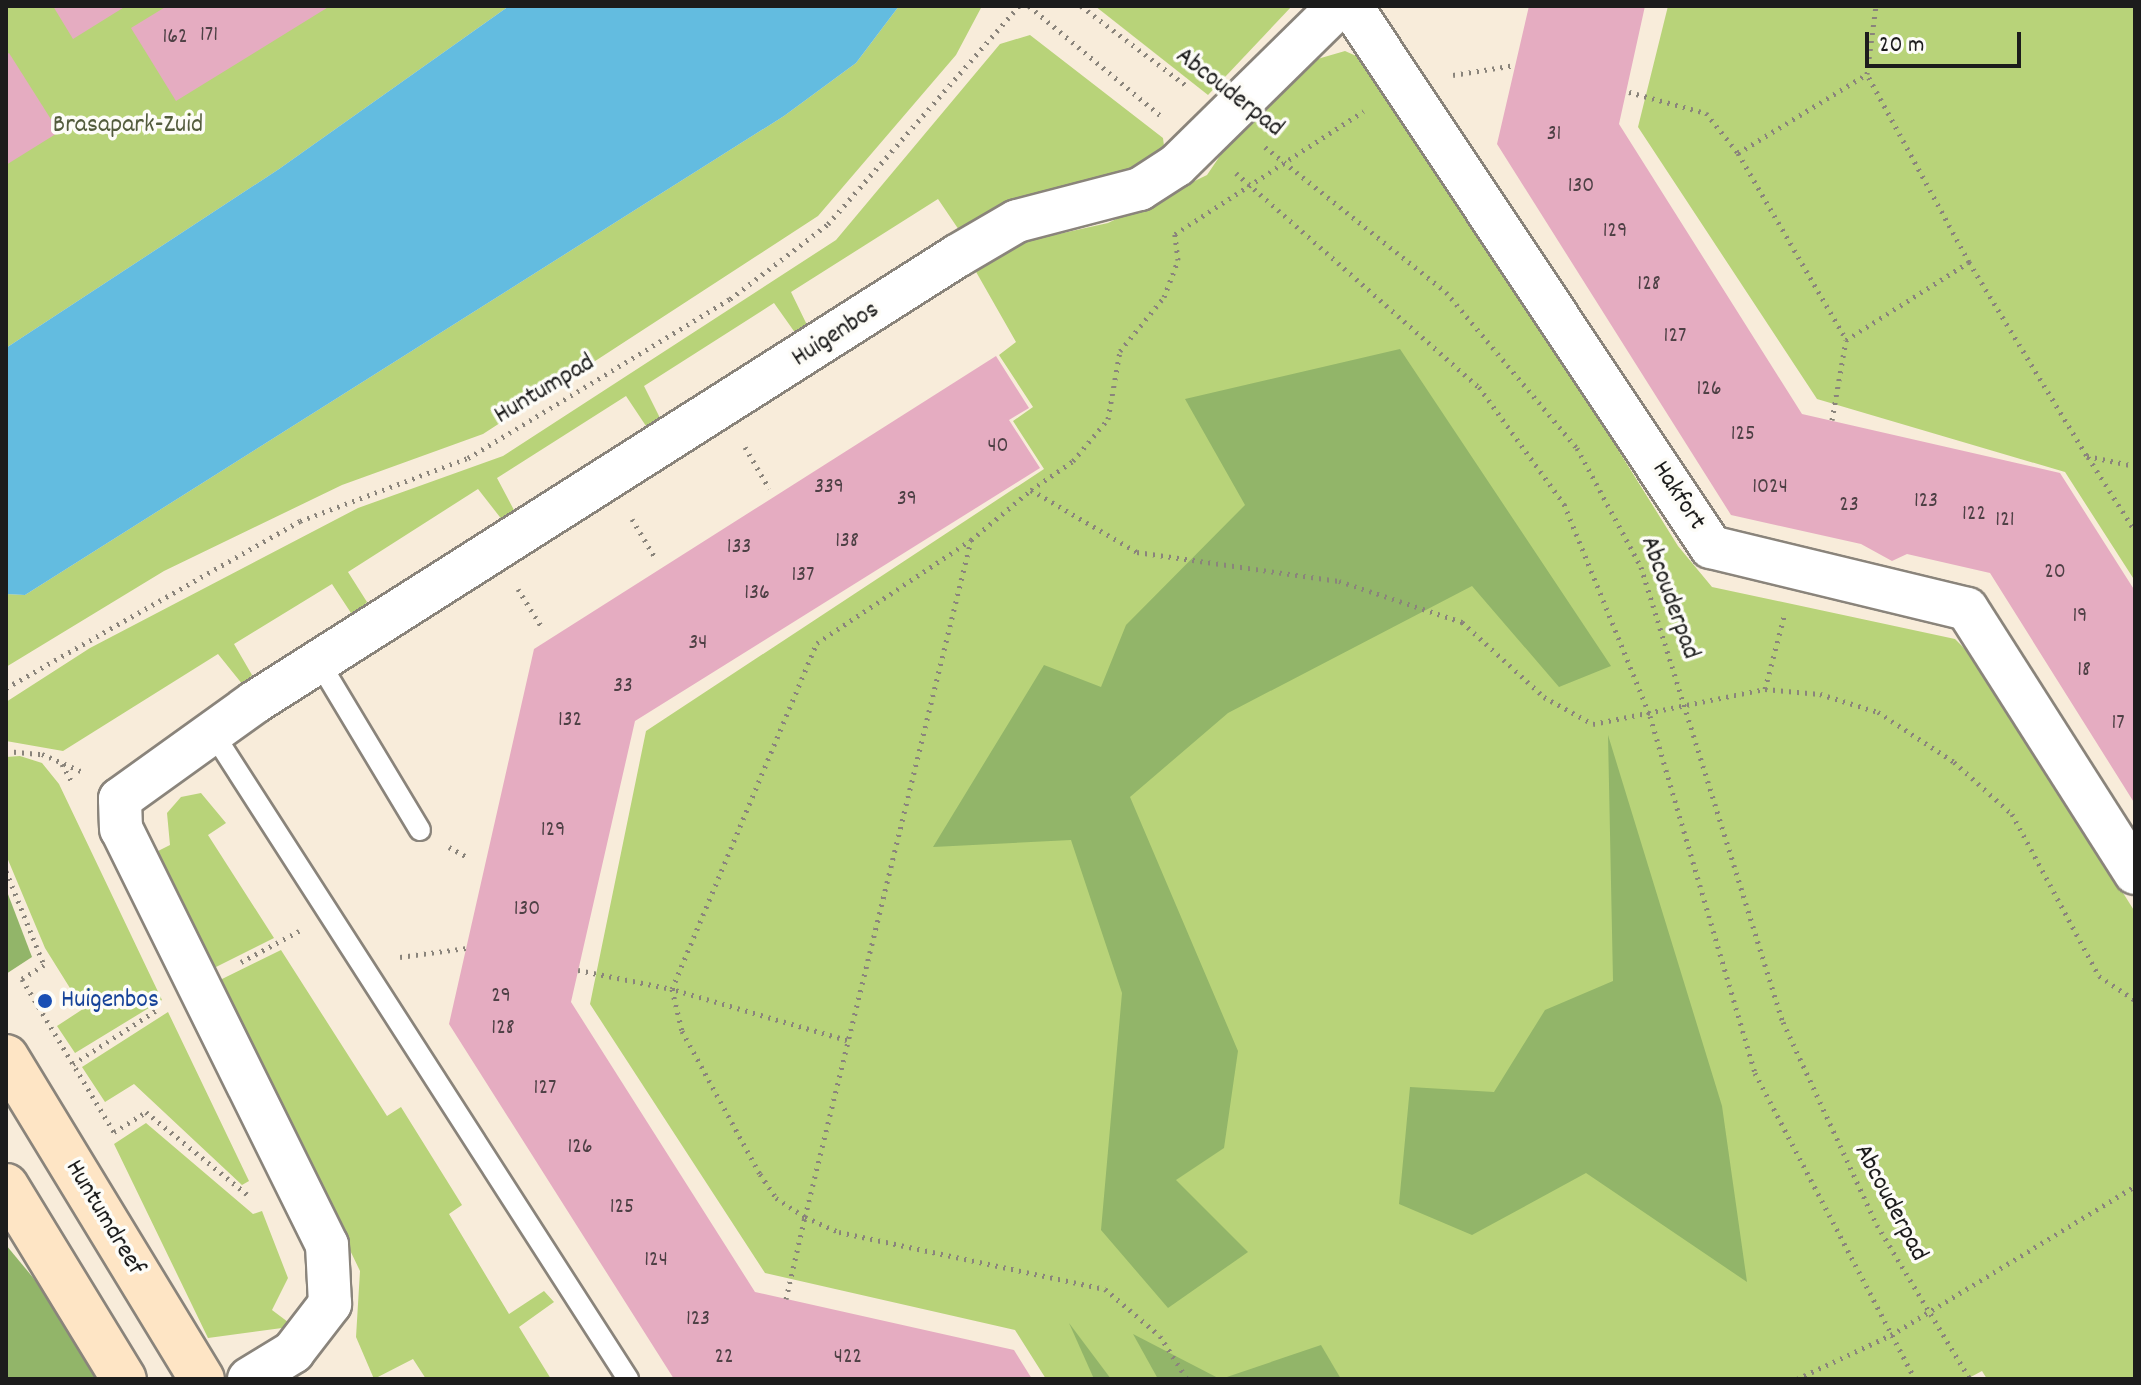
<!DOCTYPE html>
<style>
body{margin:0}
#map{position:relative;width:2141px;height:1385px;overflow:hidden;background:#f8ecda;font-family:Dekko,sans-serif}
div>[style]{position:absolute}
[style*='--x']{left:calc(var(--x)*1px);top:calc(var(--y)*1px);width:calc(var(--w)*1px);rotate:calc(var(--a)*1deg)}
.green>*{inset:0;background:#b8d379}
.forest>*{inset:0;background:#92b569}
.water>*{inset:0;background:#63bce0}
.building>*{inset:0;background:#e5acc1}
.path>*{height:5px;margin-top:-2.5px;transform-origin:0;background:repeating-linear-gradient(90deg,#8a847b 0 2px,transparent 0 8px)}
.roads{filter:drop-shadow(2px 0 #8a847b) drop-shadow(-2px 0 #8a847b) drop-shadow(0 2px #8a847b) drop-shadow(0 -2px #8a847b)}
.lane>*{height:20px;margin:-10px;padding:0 10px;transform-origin:10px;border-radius:10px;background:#fff}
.street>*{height:42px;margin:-21px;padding:0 21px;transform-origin:21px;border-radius:21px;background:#fff}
.secondary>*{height:44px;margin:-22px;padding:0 22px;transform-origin:22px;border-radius:22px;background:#fee5c5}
.dots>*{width:22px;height:22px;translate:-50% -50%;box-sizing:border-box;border:4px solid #fdfcf7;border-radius:50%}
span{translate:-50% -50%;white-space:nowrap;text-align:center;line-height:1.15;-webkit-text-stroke:7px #fdfcf7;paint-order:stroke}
.number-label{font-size:22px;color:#4e4045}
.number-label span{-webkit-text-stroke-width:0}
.street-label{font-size:26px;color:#1c1c1c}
.park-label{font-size:26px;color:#535c3d}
.transit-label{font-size:26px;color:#164399}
.left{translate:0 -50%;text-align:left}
.frame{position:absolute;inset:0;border:8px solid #1c1c1c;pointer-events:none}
.scale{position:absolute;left:1865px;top:32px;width:156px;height:36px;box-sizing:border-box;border:4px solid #1c1c1c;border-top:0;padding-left:10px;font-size:24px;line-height:28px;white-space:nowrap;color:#1c1c1c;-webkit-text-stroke:6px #fdfcf7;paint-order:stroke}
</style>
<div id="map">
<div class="green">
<i style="clip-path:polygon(6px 6px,509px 6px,279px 169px,6px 348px)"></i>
<i style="clip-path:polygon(899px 6px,982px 6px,956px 55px,818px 216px,483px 434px,342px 485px,164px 571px,6px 667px,6px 594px,25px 595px,784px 116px,856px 63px)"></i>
<i style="clip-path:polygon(1095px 6px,1292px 6px,1208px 95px)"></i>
<i style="clip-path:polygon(1668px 6px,2135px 6px,2135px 581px,2065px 472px,1817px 399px,1638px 127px)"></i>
<i style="clip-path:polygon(1030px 35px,1163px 138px,1164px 146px,1131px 168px,1016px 199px,959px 230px,938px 199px,791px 292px,808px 327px,796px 334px,774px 303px,644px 386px,661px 420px,646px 426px,626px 396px,497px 478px,515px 512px,503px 521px,478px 489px,348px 572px,367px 602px,358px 612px,351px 613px,332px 584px,234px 644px,252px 675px,243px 685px,218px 654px,63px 751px,6px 741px,6px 702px,90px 648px,358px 508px,503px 456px,836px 240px,1000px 44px)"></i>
<i style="clip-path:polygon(1345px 51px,1379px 66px,1678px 546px,1712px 587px,1955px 639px,1980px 664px,2135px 912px,2135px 1379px,1987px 1379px,1982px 1371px,1967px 1379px,1046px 1379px,1015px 1330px,765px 1273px,590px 1004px,646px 731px,1044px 469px,1013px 421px,1033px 407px,999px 355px,1016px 342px,975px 270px,1027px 241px,1108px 223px,1207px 175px,1228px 144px,1314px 60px)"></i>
<i style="clip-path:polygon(20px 756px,42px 763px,59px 784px,162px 1000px,75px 1053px,57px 1026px,83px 1009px,45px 948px,6px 855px,6px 757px)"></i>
<i style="clip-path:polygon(201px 793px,226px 823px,208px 835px,274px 938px,214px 968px,158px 851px,170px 845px,167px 813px,181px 797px)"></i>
<i style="clip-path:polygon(281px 950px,387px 1116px,401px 1107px,462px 1205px,449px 1214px,509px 1314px,544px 1291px,554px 1302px,519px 1327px,551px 1379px,426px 1379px,413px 1359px,374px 1379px,356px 1337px,360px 1271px,220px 980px)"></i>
<i style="clip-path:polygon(168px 1012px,249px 1181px,242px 1185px,134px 1084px,105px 1102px,82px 1067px)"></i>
<i style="clip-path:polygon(146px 1123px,253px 1214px,262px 1211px,288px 1278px,272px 1310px,288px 1322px,282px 1328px,208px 1338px,114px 1144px)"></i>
</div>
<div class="forest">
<i style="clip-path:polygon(1400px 349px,1611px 666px,1559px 687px,1472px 586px,1228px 713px,1130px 797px,1238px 1051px,1224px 1148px,1176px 1180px,1248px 1252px,1168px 1308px,1101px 1230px,1122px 993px,1071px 840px,933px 847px,1044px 665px,1101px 687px,1126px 625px,1245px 505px,1185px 399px)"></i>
<i style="clip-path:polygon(1608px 735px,1722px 1106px,1747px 1282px,1586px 1173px,1472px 1235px,1399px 1204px,1410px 1087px,1494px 1092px,1545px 1010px,1613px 981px)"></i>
<i style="clip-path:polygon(6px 889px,32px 957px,6px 974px)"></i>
<i style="clip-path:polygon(6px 1245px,94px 1351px,111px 1379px,6px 1379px)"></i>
<i style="clip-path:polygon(1069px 1323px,1111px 1379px,1094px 1379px)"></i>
<i style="clip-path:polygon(1133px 1334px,1220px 1379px,1158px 1379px)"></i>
<i style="clip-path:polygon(1321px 1345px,1341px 1379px,1221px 1379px)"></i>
</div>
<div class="water">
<i style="clip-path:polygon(509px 6px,899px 6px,856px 63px,784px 116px,25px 595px,6px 594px,6px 348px,279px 169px)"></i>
</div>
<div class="building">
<i style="clip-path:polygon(53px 6px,126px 6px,73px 39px)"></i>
<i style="clip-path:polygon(167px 6px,330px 6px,176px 101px,131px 28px)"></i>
<i style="clip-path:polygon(1529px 6px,1645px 6px,1619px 124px,1802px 414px,2060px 473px,2135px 591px,2135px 804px,1990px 573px,1907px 554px,1892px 561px,1861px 544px,1731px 515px,1497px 144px)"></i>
<i style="clip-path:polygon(9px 53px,59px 132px,6px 165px,6px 55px)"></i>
<i style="clip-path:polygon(996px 356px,1029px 408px,1009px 420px,1040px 468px,635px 721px,571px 1002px,755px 1292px,1014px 1350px,1032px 1379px,674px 1379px,449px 1024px,534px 649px)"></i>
</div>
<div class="path">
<i style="--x:1029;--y:6;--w:172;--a:39.8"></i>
<i style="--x:1081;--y:6;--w:134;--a:37.1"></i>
<i style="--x:1867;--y:74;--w:69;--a:-82.5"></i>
<i style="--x:1453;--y:75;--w:63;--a:-9.2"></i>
<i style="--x:1629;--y:92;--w:80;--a:15.3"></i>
<i style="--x:1706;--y:113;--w:51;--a:51.3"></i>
<i style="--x:1738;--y:153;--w:151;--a:-31.5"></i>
<i style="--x:1265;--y:147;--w:232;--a:38.7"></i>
<i style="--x:1446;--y:292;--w:204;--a:50"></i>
<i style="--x:1577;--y:448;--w:135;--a:61.7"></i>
<i style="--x:1641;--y:567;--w:477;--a:72.7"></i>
<i style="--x:1783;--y:1022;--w:224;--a:65.2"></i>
<i style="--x:1877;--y:1225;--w:180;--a:58.9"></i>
<i style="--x:1738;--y:153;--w:215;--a:59.9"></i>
<i style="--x:1236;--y:173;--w:324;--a:41.4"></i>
<i style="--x:1479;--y:387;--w:145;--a:54"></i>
<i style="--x:1564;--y:504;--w:229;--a:67.9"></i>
<i style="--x:1650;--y:716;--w:372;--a:73.6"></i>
<i style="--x:1755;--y:1073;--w:345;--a:62.4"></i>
<i style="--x:1969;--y:262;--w:227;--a:58.7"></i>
<i style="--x:2087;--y:456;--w:49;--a:11.8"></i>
<i style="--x:1832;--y:420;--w:81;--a:-80.1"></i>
<i style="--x:1846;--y:340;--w:146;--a:-32.4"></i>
<i style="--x:1969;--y:262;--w:214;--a:-118.5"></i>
<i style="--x:745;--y:447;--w:48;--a:59.7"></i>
<i style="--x:2088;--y:457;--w:88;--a:57.6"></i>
<i style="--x:1031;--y:490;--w:51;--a:-34.6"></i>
<i style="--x:1073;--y:461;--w:55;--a:-50.2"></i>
<i style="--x:1108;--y:419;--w:69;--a:-80"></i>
<i style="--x:1120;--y:351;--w:70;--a:-50.8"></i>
<i style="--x:1164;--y:297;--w:40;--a:-69"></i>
<i style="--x:1178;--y:260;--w:26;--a:-97"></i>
<i style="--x:1175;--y:234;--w:225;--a:-33.1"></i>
<i style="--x:632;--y:519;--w:47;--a:59"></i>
<i style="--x:518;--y:589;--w:47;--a:58"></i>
<i style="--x:6;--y:688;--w:338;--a:-29.6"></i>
<i style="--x:300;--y:521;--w:179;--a:-20.6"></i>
<i style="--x:468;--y:458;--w:306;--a:-31.3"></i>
<i style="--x:730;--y:299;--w:123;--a:-37.4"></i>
<i style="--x:828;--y:224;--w:290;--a:-48.8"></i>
<i style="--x:1765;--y:689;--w:55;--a:5.2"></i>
<i style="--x:1820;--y:694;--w:61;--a:17.2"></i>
<i style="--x:1878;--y:712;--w:91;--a:33.3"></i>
<i style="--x:1954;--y:762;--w:78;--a:41.9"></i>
<i style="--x:2012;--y:814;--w:184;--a:61.8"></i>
<i style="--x:2099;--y:976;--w:43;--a:33.7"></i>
<i style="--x:6;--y:751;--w:36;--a:5"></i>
<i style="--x:42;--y:754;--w:43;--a:23.6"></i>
<i style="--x:62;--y:764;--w:23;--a:61"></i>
<i style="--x:449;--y:847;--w:23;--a:29"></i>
<i style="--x:6;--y:871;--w:101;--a:68"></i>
<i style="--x:44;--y:965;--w:26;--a:148"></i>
<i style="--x:22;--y:979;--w:179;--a:59"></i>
<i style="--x:114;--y:1132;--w:38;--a:-32"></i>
<i style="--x:146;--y:1112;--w:133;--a:39.2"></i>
<i style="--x:400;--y:957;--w:68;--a:-7.7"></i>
<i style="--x:241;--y:962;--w:66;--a:-28.1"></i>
<i style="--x:578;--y:970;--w:96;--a:11.4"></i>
<i style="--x:672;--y:989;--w:43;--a:76.6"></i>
<i style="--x:682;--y:1031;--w:163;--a:61.4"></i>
<i style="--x:760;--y:1174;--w:29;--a:56"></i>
<i style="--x:776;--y:1198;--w:35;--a:33"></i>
<i style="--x:805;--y:1217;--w:697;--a:-76.22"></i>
<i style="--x:971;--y:540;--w:78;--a:-39.8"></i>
<i style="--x:1031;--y:490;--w:123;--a:30.3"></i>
<i style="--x:1137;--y:552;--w:204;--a:8.2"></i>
<i style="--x:1339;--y:581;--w:130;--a:18.4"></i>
<i style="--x:1462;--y:622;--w:111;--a:42.4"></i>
<i style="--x:1544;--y:697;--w:56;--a:28.9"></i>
<i style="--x:1593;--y:724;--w:176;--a:-11.5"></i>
<i style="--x:1765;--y:689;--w:79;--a:-75.3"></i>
<i style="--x:847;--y:1040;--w:182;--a:-163.8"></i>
<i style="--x:672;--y:989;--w:375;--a:-67.3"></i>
<i style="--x:817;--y:643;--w:185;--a:-33.8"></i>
<i style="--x:73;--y:1064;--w:103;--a:-32.8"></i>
<i style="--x:786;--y:1299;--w:84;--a:-77"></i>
<i style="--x:805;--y:1217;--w:37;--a:24"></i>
<i style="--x:839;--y:1232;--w:272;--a:12.1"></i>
<i style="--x:1105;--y:1289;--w:72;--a:40.5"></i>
<i style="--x:1160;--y:1336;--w:51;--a:57.9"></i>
<i style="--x:1797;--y:1379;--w:104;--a:-25.1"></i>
<i style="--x:1891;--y:1335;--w:286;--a:-31.4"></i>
</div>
<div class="roads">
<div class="lane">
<i style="--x:319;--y:662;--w:196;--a:59"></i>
<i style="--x:213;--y:733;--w:768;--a:57.28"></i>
</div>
<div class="street">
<i style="--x:1351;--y:6;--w:650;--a:56.36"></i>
<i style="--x:1711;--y:547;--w:263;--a:13.6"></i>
<i style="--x:1967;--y:609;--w:313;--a:57.5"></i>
<i style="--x:249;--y:1379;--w:52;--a:-31.5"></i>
<i style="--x:293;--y:1352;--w:61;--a:-52.4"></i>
<i style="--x:330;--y:1304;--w:59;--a:-92.9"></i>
<i style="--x:327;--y:1245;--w:464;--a:-116.3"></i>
<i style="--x:121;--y:829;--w:30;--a:-92"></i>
<i style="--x:120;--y:799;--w:166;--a:-35.7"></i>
<i style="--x:255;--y:702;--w:832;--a:-32.43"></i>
<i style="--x:957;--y:256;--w:69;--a:-30.3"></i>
<i style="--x:1017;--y:221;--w:127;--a:-14.6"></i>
<i style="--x:1140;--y:189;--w:44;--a:-33"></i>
<i style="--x:1177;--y:165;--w:227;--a:-44.5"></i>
</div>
<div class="secondary">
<i style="--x:6;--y:1057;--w:377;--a:58.7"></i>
<i style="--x:6;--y:1186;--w:226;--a:58.6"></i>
</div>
</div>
<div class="dots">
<i style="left:45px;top:1001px;background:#1a4fb4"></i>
</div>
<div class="number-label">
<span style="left:209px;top:36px">171</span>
<span style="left:175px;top:38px">162</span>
<span style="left:1554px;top:135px">31</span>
<span style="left:1581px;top:187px">130</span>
<span style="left:1615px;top:232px">129</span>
<span style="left:1649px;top:285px">128</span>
<span style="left:1675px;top:337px">127</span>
<span style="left:1709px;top:390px">126</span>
<span style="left:1743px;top:435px">125</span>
<span style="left:998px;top:447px">40</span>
<span style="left:829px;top:488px">339</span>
<span style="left:1770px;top:488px">1024</span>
<span style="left:907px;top:500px">39</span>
<span style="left:1926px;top:502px">123</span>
<span style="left:1849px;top:506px">23</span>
<span style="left:1974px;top:515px">122</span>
<span style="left:2005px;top:521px">121</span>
<span style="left:847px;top:542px">138</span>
<span style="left:739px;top:548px">133</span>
<span style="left:2055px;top:573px">20</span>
<span style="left:803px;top:576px">137</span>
<span style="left:757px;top:594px">136</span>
<span style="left:2080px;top:617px">19</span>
<span style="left:698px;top:644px">34</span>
<span style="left:2084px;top:671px">18</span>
<span style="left:623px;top:687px">33</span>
<span style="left:570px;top:721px">132</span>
<span style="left:2118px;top:724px">17</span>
<span style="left:553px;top:831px">129</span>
<span style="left:527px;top:910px">130</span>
<span style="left:501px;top:997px">29</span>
<span style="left:503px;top:1029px">128</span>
<span style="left:545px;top:1089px">127</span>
<span style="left:580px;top:1148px">126</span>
<span style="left:622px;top:1208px">125</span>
<span style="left:656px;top:1261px">124</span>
<span style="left:698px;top:1320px">123</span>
<span style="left:724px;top:1358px">22</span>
<span style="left:848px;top:1358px">422</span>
</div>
<div class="street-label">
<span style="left:1229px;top:93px;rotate:38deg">Abcouderpad</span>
<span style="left:836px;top:335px;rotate:-33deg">Huigenbos</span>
<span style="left:545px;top:390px;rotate:-31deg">Huntumpad</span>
<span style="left:1678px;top:496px;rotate:57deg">Hakfort</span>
<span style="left:1669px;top:598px;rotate:70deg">Abcouderpad</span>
<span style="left:1890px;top:1203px;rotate:62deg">Abcouderpad</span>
<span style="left:104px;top:1218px;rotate:59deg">Huntumdreef</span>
</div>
<div class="park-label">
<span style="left:128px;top:126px">Brasapark-Zuid</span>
</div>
<div class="transit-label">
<span class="left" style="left:61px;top:1001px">Huigenbos</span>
</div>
<div class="frame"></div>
<div class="scale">20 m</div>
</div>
